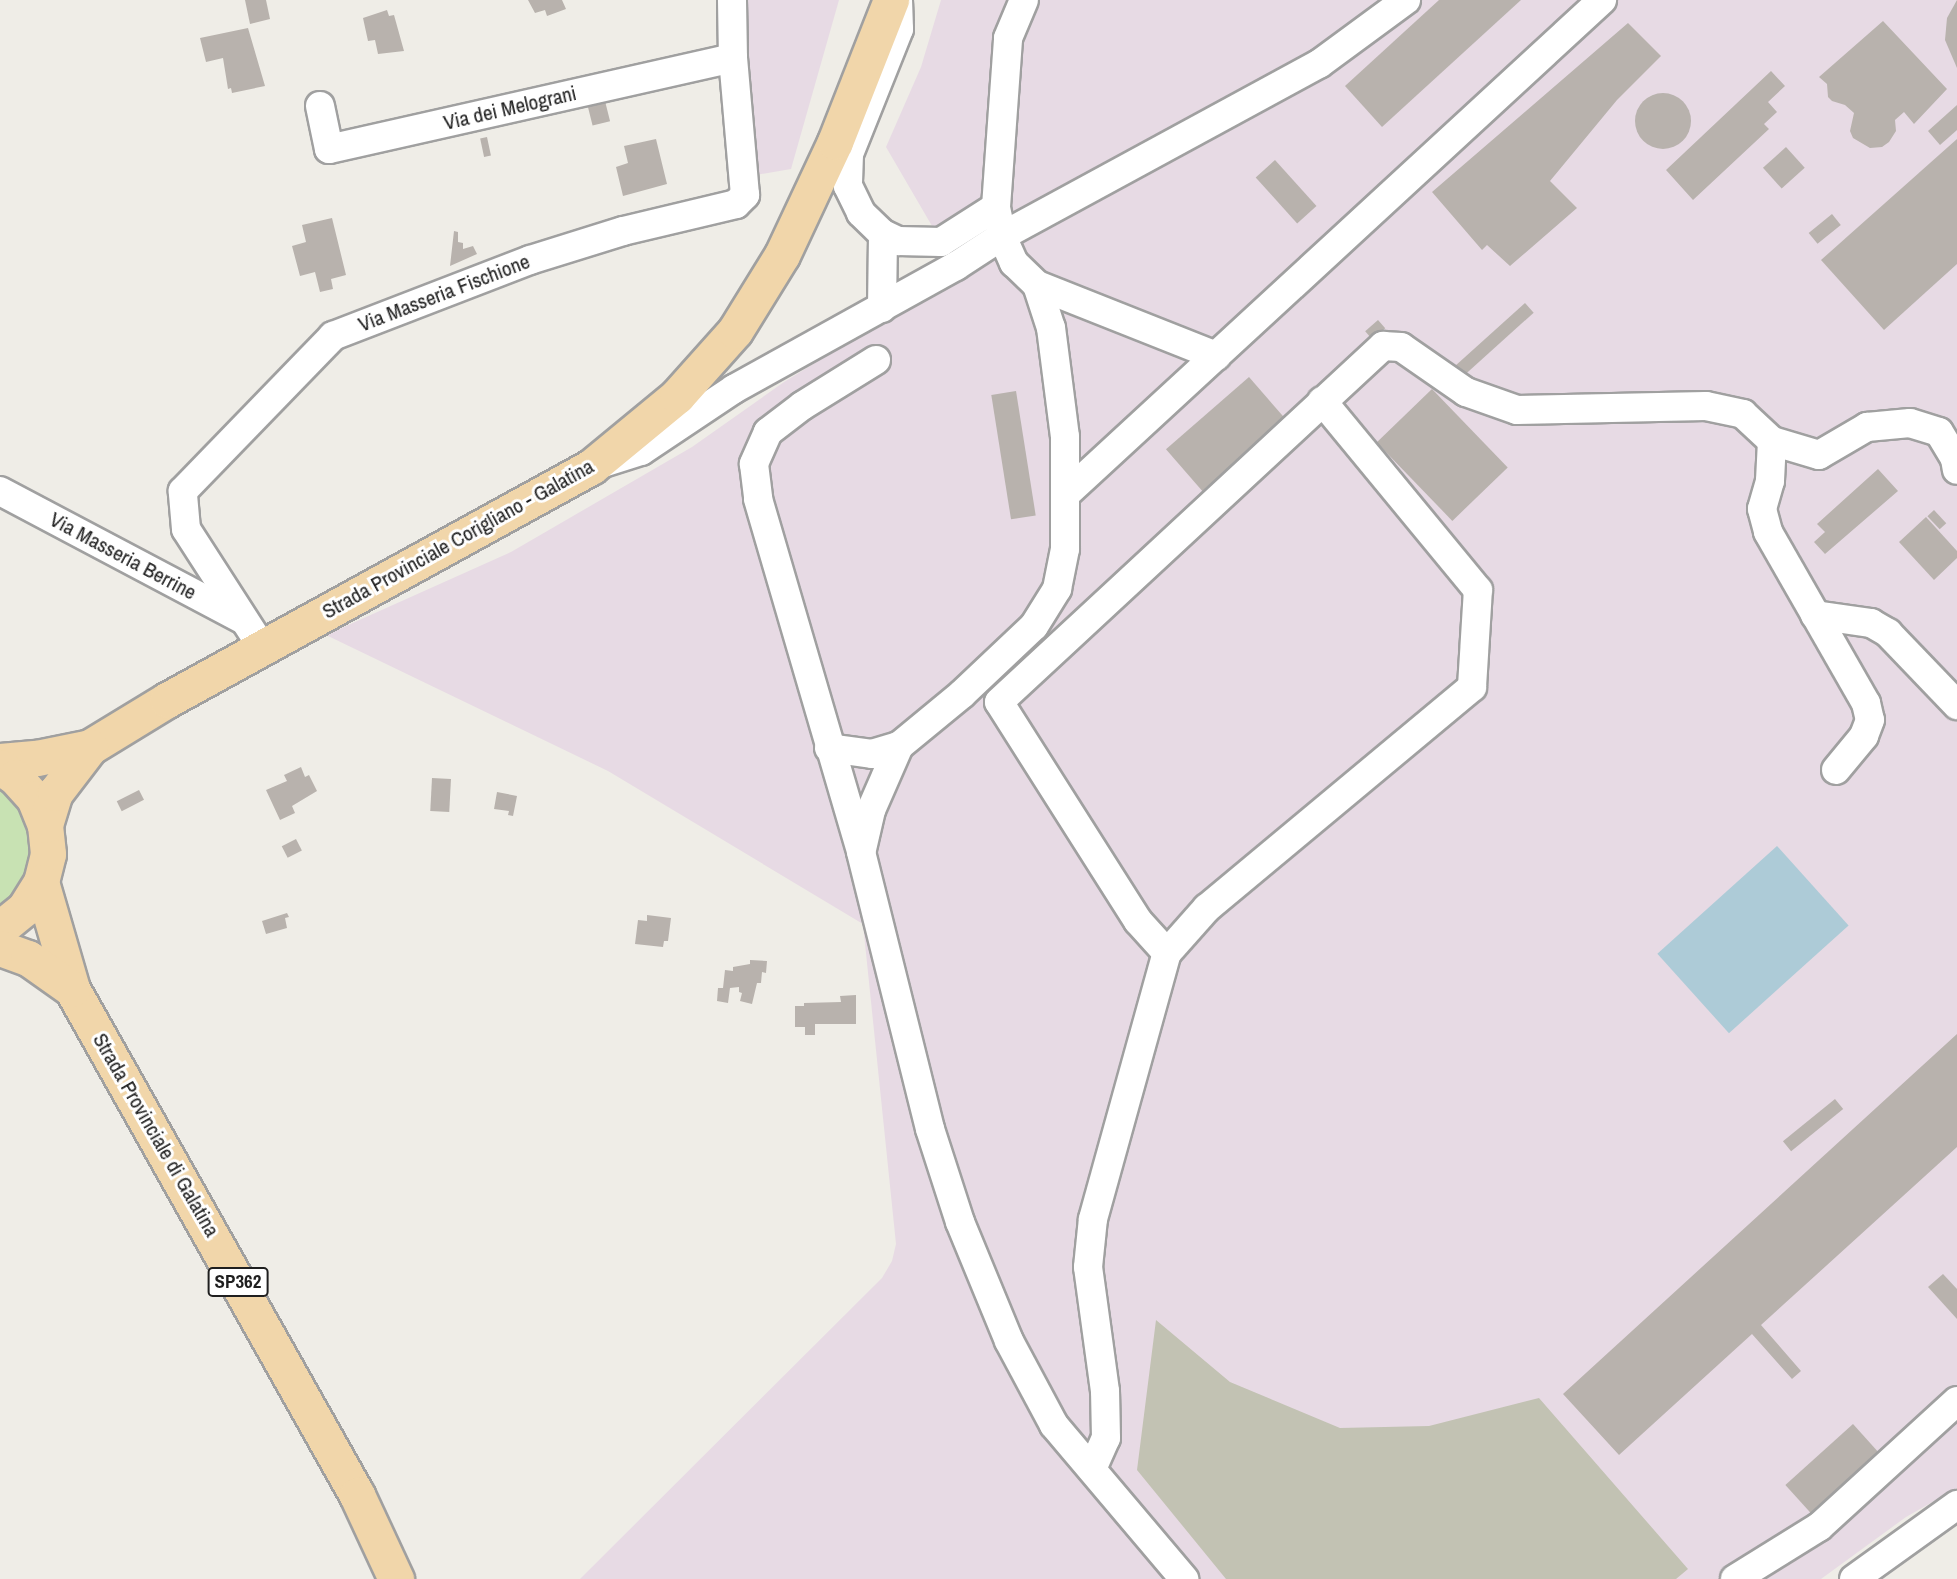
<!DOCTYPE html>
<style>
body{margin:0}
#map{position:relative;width:1957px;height:1579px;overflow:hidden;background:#efede7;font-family:"Archivo Narrow",sans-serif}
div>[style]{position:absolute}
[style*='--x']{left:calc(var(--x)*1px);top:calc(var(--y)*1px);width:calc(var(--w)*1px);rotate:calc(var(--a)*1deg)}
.industrial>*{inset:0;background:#e7dae4}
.construction>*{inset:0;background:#c2c2b3}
.grass>*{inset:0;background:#c8e2b3}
.water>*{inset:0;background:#adcbd7;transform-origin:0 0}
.building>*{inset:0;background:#b8b2ad;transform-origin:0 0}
.round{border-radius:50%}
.roads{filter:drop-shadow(2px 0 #a0a0a0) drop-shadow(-2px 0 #a0a0a0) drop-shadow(0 2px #a0a0a0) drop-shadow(0 -2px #a0a0a0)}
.minor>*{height:28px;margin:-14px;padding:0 14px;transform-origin:14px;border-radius:14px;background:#fff}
.major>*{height:35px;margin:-17.5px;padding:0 17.5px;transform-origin:17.5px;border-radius:17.5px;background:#f1d6aa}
span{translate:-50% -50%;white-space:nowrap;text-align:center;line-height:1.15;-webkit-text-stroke:6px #fff;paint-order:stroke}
.shield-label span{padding:2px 5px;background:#fff;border:2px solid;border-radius:5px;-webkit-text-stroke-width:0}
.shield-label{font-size:19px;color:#1f1f1f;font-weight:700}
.street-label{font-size:21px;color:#1f1f1f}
</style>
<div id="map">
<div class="industrial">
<i style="clip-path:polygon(736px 0,839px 0,791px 169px,750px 176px)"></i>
<i style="clip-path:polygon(941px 0,1957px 0,1957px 1488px,1906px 1517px,1821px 1579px,580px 1579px,882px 1278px,892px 1261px,896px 1244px,863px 924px,608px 771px,326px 635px,511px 552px,692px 447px,784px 382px,960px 274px,886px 147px,921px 67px)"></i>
</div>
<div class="construction">
<i style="clip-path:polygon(1156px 1320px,1230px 1382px,1340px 1428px,1429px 1426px,1539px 1398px,1688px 1569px,1676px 1579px,1226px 1579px,1137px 1470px)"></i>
</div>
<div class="grass">
<i style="clip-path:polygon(0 783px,18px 800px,30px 824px,33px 850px,28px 876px,15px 898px,0 910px)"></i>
</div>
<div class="water">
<i style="left:1777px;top:846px;width:107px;height:161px;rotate:48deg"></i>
</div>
<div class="building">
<i style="clip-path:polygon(245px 0,266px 0,270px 19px,250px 24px)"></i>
<i style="clip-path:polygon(528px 0,562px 0,566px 9px,547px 16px,545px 10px,535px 13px)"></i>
<i style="clip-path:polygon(1439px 0,1521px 0,1382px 127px,1345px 86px)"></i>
<i style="clip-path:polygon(1957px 0,1957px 68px,1945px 40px,1947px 18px)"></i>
<i style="clip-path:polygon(387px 10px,389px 16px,394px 15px,404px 51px,378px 54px,375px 40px,368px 41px,363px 18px)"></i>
<i style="clip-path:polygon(1883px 21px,1947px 89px,1914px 124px,1904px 112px,1895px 120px,1896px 131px,1889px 142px,1882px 147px,1870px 148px,1853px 138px,1850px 131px,1854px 113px,1845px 105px,1832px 101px,1828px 97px,1827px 84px,1819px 77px)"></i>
<i style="clip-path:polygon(1628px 23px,1661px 56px,1617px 100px,1550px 181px,1577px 208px,1510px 266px,1487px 245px,1482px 250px,1432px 192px)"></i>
<i style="clip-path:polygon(248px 28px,265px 86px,232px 93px,231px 88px,228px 89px,223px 58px,206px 62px,200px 38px)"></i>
<i style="clip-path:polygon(1771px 71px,1785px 86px,1768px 102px,1777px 112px,1764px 124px,1769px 129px,1693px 200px,1666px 170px)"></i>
<i class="round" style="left:1635px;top:93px;width:56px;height:56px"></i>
<i style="left:604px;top:97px;width:25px;height:18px;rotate:76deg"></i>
<i style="clip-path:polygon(1957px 105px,1957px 130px,1940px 145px,1928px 131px)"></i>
<i style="left:487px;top:137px;width:19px;height:7px;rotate:78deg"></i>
<i style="clip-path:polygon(656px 139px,667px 184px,623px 196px,616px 167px,628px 163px,624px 146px)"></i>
<i style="clip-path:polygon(1957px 139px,1957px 264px,1884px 330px,1821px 260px)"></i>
<i style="left:1786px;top:147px;width:28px;height:31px;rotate:48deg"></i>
<i style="left:1275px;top:160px;width:62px;height:26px;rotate:48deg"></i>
<i style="left:1832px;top:214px;width:14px;height:30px;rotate:51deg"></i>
<i style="clip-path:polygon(332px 218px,346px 275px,331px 279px,333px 289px,320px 292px,315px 272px,300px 276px,292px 246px,306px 242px,302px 225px)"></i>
<i style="clip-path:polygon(454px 231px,458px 232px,458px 242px,463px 243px,463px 249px,473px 246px,477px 254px,450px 266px)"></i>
<i style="left:1525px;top:303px;width:13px;height:96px;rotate:48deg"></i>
<i style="left:1378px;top:320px;width:11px;height:17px;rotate:49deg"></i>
<i style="left:1249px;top:377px;width:56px;height:110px;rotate:49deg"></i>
<i style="left:1432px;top:389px;width:109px;height:77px;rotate:46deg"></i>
<i style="left:1016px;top:391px;width:126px;height:25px;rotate:81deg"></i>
<i style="clip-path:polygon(1878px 469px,1898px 491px,1825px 554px,1814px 542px,1825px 532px,1817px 524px)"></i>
<i style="left:1934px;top:510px;width:18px;height:9px;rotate:47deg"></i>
<i style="clip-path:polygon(1926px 517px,1957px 551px,1957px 558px,1934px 580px,1899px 542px)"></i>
<i style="clip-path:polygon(301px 767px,305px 777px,309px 775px,317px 791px,292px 806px,295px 813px,280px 820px,266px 790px,287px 781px,284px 775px)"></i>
<i style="left:432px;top:778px;width:19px;height:33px;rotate:3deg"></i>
<i style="left:139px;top:790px;width:11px;height:25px;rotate:63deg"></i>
<i style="clip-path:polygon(497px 792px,517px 796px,513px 816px,508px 815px,509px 811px,494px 809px)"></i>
<i style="left:296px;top:839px;width:13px;height:16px;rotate:63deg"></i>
<i style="clip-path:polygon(287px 913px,289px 917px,285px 918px,287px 928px,266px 934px,262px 921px)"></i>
<i style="clip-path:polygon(647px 915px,671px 918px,668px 941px,664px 941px,663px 947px,635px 944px,638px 920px,647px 921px)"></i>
<i style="clip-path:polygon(750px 960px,767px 961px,766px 973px,762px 972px,761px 983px,757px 983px,752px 1004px,740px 1001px,742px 993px,739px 992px,739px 987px,730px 988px,728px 1003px,717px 1001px,718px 988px,723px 988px,725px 970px,733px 971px,733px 967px,750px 964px)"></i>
<i style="clip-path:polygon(856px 995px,856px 1024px,815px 1024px,815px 1035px,805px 1035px,805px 1027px,795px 1027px,795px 1006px,804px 1006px,804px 1003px,841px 1002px,840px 996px)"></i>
<i style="clip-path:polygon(1957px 1034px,1957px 1147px,1761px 1325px,1801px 1371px,1792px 1379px,1752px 1334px,1619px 1455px,1563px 1394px)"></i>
<i style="left:1835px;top:1099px;width:13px;height:67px;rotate:51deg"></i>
<i style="clip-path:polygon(1943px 1274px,1957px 1289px,1957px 1319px,1928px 1287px)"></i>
<i style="left:1853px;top:1424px;width:42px;height:91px;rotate:48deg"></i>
</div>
<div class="roads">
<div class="minor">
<i style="--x:898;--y:0;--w:29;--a:88"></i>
<i style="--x:899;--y:29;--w:135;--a:111.8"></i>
<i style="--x:849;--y:154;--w:32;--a:92"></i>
<i style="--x:848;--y:186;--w:30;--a:64"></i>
<i style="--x:861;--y:213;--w:30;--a:44"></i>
<i style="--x:883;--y:234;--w:17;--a:25"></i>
<i style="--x:898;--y:241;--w:43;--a:1.3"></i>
<i style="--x:941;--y:242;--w:65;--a:-32.5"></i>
<i style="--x:320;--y:106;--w:44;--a:78.2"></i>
<i style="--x:329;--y:149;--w:414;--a:-12.7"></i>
<i style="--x:1037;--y:285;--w:193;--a:21.6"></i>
<i style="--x:882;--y:308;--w:74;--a:-89.2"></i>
<i style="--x:876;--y:360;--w:87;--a:148.1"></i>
<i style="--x:802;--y:406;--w:43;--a:142.6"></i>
<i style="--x:768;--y:432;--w:35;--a:114"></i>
<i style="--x:754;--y:464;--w:35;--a:83"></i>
<i style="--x:758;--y:499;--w:368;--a:73.7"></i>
<i style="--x:861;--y:852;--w:285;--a:76"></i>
<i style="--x:930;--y:1129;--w:98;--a:72.1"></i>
<i style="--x:960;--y:1222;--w:129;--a:67.6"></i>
<i style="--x:1009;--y:1341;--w:95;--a:61.8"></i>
<i style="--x:1054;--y:1425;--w:202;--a:49.8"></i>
<i style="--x:1772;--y:441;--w:40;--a:92.9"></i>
<i style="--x:1770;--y:481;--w:29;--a:106"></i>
<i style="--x:1762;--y:509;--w:24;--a:75"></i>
<i style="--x:1768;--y:532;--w:197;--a:60.2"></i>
<i style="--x:1866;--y:703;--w:17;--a:77"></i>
<i style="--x:1870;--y:720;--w:17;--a:111"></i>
<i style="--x:1864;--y:736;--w:44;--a:129.5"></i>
<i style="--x:600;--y:464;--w:43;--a:-17.6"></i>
<i style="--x:641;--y:451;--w:112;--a:-33.7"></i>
<i style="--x:734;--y:389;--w:254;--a:-29"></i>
<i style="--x:956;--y:266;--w:55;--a:-33.1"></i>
<i style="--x:1002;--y:236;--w:361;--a:-28.5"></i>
<i style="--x:1319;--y:64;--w:108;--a:-36.3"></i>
<i style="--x:0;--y:491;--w:274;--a:27.9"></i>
<i style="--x:1066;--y:494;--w:729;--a:-42.66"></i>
<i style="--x:1815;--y:615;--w:57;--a:8.1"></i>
<i style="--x:1871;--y:623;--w:20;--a:30"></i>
<i style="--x:1888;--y:633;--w:100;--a:46.2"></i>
<i style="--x:262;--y:647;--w:140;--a:-122.8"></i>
<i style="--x:186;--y:529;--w:38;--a:-95"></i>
<i style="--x:183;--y:491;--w:216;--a:-45.9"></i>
<i style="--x:333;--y:336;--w:211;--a:-21.1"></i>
<i style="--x:530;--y:260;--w:97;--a:-17.3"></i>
<i style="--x:623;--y:231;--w:116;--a:-13.4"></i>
<i style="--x:736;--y:204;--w:13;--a:-45"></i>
<i style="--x:745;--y:195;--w:138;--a:-95"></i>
<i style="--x:733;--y:58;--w:58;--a:-91"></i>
<i style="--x:829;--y:748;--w:43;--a:7.9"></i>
<i style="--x:872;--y:754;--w:28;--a:-17"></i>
<i style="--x:899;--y:746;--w:82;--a:-39.5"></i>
<i style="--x:962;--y:694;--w:99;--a:-43.4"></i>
<i style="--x:1034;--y:626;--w:44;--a:-58.1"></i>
<i style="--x:1057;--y:589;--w:41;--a:-78.7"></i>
<i style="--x:1065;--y:549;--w:112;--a:-90"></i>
<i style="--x:1065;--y:437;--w:110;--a:-97.3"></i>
<i style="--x:1051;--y:328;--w:45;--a:-108"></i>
<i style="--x:1037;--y:285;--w:32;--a:-136"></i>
<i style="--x:1014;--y:263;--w:30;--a:-114"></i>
<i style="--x:1002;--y:236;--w:30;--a:-102"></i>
<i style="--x:996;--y:207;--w:169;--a:-85.9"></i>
<i style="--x:1008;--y:38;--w:41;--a:-67.2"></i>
<i style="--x:862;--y:849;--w:40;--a:-77"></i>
<i style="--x:871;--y:810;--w:70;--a:-66.4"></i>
<i style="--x:1167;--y:953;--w:43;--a:-132.2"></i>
<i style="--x:1138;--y:921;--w:259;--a:-122.4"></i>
<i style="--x:999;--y:702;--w:524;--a:-42.83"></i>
<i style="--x:1383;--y:346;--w:18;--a:3"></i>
<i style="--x:1401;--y:347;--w:79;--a:34.7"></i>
<i style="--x:1466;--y:392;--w:54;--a:19.4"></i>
<i style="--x:1517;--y:410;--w:189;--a:-1.2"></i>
<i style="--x:1706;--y:406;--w:38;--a:12"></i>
<i style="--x:1743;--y:414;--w:40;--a:43"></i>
<i style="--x:1772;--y:441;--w:49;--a:16.6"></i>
<i style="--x:1819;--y:455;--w:56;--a:-30.3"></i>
<i style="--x:1867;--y:427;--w:43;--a:-5.3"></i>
<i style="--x:1910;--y:423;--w:30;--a:17"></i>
<i style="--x:1939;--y:432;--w:31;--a:59"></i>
<i style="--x:1955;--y:459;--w:11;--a:80"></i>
<i style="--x:1092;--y:1469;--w:34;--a:-66"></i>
<i style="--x:1106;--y:1438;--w:47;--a:-91.2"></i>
<i style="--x:1105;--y:1391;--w:125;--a:-97.8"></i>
<i style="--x:1088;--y:1267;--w:48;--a:-84.1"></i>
<i style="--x:1093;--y:1219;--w:276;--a:-74.5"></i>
<i style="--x:1167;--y:953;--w:60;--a:-48.4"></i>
<i style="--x:1207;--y:908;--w:345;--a:-39.8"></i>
<i style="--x:1472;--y:687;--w:97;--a:-86.5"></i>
<i style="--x:1478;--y:590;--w:245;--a:-129.5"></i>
<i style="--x:1735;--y:1579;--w:99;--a:-31.8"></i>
<i style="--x:1819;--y:1527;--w:187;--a:-42.4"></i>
<i style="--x:1854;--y:1579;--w:127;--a:-35.7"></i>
</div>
<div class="major">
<i style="--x:0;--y:761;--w:37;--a:-5"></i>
<i style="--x:37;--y:758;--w:54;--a:-11.7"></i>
<i style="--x:90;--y:747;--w:90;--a:-31.4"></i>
<i style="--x:167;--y:700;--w:484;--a:-28.8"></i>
<i style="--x:591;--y:467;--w:112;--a:-39.5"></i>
<i style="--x:677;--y:396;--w:87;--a:-48.3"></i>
<i style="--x:735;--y:331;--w:89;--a:-58.3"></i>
<i style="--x:782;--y:255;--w:125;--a:-64.9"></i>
<i style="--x:835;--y:142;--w:153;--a:-68.5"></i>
<i style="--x:0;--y:767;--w:18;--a:34"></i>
<i style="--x:15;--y:777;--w:28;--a:48"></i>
<i style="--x:34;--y:798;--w:29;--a:68"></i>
<i style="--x:45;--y:825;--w:29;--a:84"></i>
<i style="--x:48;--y:854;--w:29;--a:104"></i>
<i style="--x:41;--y:882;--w:31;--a:122"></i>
<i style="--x:25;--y:908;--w:32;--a:141"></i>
<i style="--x:45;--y:825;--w:34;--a:-73"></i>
<i style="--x:55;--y:793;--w:58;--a:-52.7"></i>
<i style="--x:41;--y:882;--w:111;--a:73.8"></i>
<i style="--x:72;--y:989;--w:581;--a:60.61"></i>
<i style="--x:357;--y:1495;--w:93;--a:65.1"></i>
<i style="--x:0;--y:948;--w:30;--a:20"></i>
<i style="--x:28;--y:958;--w:54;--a:35.2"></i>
</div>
</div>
<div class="shield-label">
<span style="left:238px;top:1282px">SP362</span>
</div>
<div class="street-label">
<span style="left:510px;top:108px;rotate:-13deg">Via dei Melograni</span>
<span style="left:444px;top:293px;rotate:-21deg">Via Masseria Fischione</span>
<span style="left:458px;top:539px;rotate:-29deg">Strada Provinciale Corigliano - Galatina</span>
<span style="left:123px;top:556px;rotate:28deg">Via Masseria Berrine</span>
<span style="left:156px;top:1135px;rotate:60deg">Strada Provinciale di Galatina</span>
</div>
</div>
